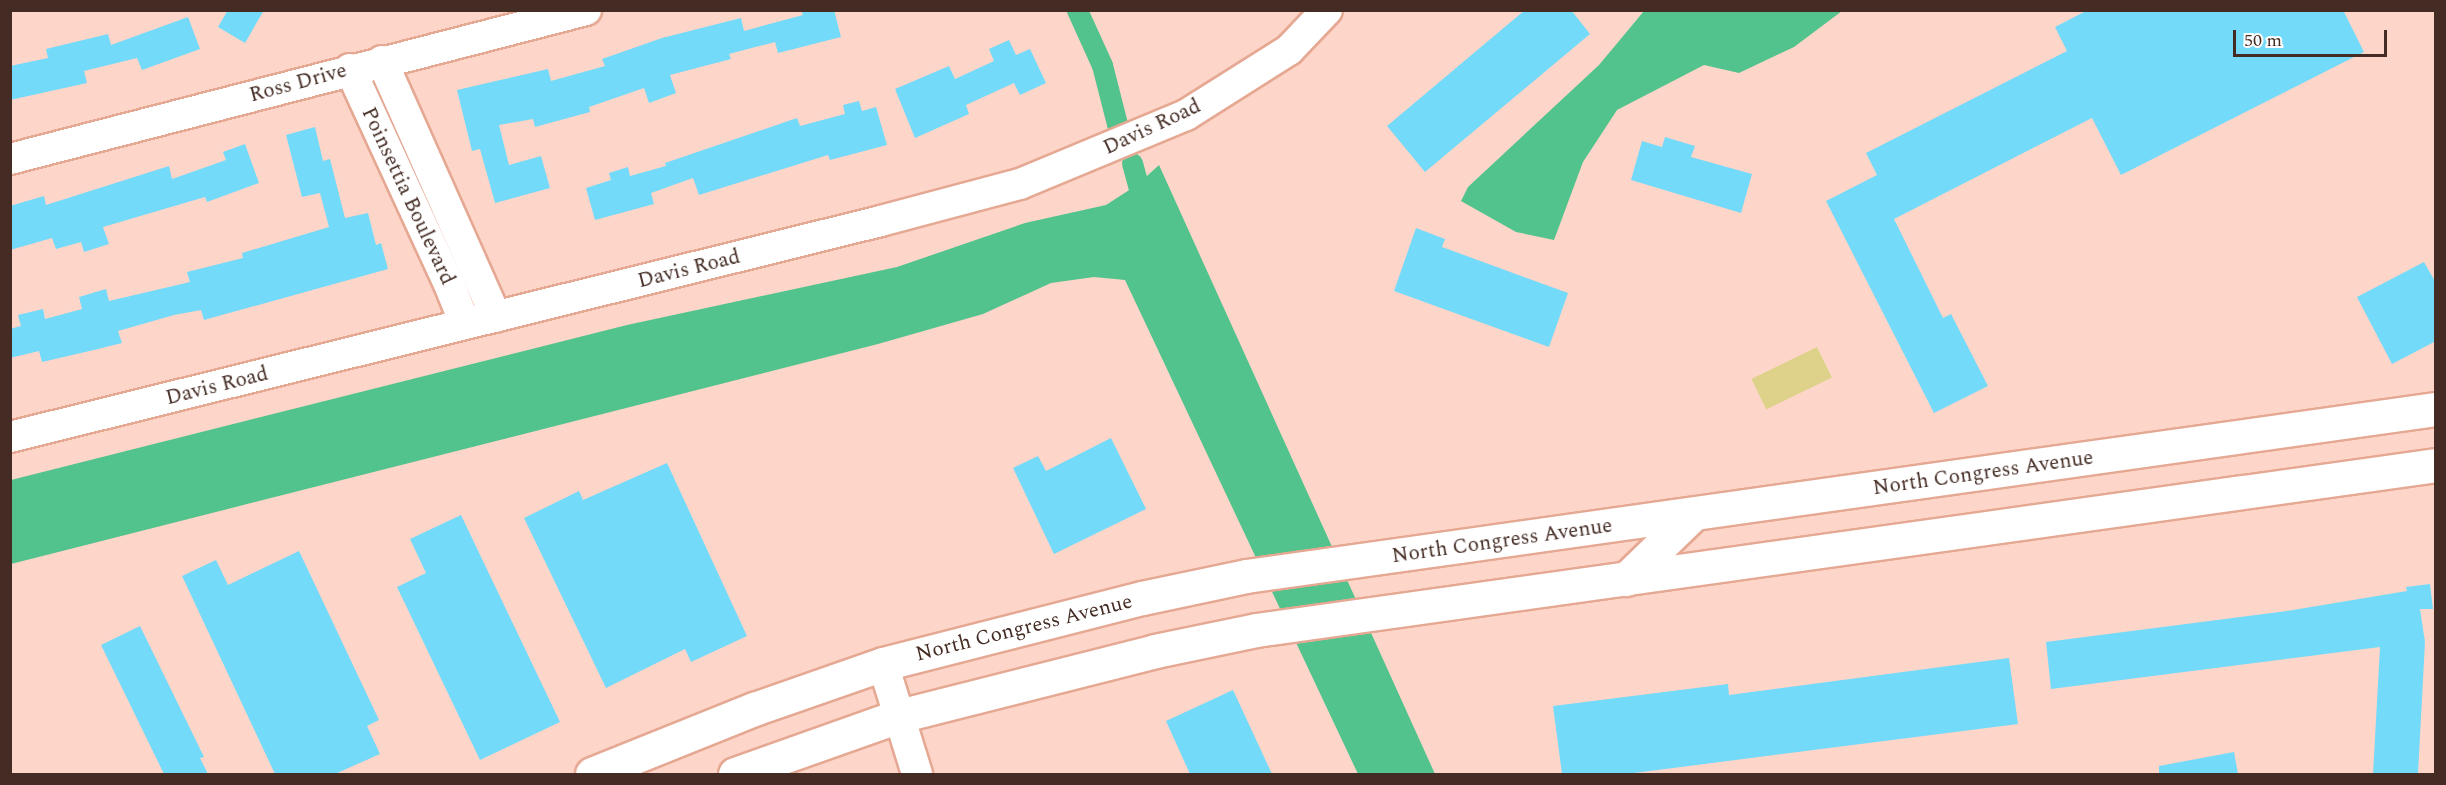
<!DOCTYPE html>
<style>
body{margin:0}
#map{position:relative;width:2446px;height:785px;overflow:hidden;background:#fdd6c9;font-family:Spectral,serif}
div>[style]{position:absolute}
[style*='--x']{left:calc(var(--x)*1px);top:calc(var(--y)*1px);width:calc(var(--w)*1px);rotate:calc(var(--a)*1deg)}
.green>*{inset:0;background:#ded28b;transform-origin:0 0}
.water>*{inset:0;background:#52c38d}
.canal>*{height:21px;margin:-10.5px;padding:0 10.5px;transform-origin:10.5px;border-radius:10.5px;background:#52c38d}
.building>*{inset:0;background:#73daf9}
.roads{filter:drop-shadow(2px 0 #e5a893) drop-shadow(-2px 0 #e5a893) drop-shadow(0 2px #e5a893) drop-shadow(0 -2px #e5a893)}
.minor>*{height:30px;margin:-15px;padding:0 15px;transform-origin:15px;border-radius:15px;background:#fff}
.major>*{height:33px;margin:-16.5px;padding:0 16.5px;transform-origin:16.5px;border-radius:16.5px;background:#fff}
span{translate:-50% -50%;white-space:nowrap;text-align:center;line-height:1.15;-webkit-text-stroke:4.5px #fff;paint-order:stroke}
.street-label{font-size:21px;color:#442c24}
.frame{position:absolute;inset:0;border:12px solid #442c24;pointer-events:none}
.scale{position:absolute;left:2233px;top:30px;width:154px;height:27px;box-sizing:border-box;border:3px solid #442c24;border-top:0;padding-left:8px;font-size:18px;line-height:21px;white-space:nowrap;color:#442c24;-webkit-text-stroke:4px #fff;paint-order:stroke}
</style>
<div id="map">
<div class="green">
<i style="left:1817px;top:347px;width:34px;height:73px;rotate:64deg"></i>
</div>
<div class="water">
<i style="clip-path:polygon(1644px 11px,1842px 11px,1794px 47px,1739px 73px,1704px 65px,1617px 110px,1583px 162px,1554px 240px,1516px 232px,1461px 201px,1468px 187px,1599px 65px)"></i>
<i style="clip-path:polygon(1159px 165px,1435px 774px,1358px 774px,1125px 280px,1094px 277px,1051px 283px,983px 314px,878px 344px,11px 564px,11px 480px,627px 325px,897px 267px,1025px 223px,1106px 205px,1137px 185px)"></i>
</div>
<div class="canal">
<i style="--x:1077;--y:10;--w:60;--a:65.6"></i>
<i style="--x:1102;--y:65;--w:65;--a:75.7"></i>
<i style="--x:1132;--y:163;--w:50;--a:74.8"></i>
</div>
<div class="building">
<i style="clip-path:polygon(228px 10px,264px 10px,245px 43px,218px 27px)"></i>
<i style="clip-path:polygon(801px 10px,834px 10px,841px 37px,778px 53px,775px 42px,729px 54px,731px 59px,670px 75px,676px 93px,649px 103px,644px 88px,589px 107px,590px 112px,535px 127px,533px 119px,499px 125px,509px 165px,541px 156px,550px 188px,495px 203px,480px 149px,472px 151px,457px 90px,548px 69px,551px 81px,605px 66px,602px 59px,662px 38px,741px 18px,744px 31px,803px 15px)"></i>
<i style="clip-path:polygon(1525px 10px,1571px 10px,1590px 34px,1425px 172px,1387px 126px)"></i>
<i style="clip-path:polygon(2088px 10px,2343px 10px,2364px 52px,2121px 175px,2092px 118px,1894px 219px,1943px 318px,1951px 314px,1988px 386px,1934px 413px,1826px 201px,1877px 175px,1866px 153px,2067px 51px,2055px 27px)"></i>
<i style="clip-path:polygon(188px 17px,200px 49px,142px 70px,137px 58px,84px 71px,87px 83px,10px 100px,10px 66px,48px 58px,46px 49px,108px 34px,111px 45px)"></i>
<i style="clip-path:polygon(1009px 40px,1016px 55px,1030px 49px,1046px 83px,1020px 95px,1014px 83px,966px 105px,969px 114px,915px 138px,895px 89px,949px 66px,955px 79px,994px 61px,989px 49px)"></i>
<i style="clip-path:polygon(859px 101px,862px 111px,876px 107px,887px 145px,830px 160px,828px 155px,699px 195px,693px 178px,651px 193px,654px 204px,595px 220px,586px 188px,611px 180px,609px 173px,628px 167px,630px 176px,666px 166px,665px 163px,797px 118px,800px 126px,845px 114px,843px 105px)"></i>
<i style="clip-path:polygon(315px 127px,323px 161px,330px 159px,345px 218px,368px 213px,376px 245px,381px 243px,388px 269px,204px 320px,201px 310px,174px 315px,118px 331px,122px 343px,94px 350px,42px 362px,39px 351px,10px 358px,10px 329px,21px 326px,18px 315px,43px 309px,45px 319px,82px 309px,79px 297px,106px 289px,109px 301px,190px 282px,187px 272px,243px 258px,242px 253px,329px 227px,320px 193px,302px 197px,286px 135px)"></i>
<i style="clip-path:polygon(1665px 137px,1695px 146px,1691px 157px,1752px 174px,1741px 213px,1631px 180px,1642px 141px,1662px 147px)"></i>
<i style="clip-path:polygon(245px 144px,259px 183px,207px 202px,205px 197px,103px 227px,109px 244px,84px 252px,81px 242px,56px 249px,52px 238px,10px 250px,10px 206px,44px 196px,46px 205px,169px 166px,172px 179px,226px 160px,223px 152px)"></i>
<i style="clip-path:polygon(1416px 228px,1445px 239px,1442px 247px,1568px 293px,1549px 347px,1394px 291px)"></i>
<i style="clip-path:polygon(2424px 262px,2436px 283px,2436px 341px,2392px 364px,2357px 297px)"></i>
<i style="clip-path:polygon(1111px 438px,1146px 509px,1054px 554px,1013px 468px,1038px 456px,1046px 471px)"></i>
<i style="clip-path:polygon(667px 463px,747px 636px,691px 662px,685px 649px,606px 688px,524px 518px,579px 491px,583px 500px)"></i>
<i style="clip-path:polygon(461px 515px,560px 722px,480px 760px,397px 587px,426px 573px,410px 539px)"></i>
<i style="clip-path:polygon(299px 551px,379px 720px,367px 726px,380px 754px,335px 774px,275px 774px,182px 576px,216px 560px,228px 585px)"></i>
<i style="clip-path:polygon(2430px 584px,2433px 609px,2420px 609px,2425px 642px,2418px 774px,2373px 774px,2380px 647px,2051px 689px,2046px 642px,2287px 611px,2407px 591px,2406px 587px)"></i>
<i style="clip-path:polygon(140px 626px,204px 757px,200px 758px,208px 774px,164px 774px,101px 645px)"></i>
<i style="clip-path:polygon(2009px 658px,2018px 724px,1626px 774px,1562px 774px,1553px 706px,1728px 684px,1729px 695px)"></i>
<i style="clip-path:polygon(1233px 690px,1272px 774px,1190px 774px,1166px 721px)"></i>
<i style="clip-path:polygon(2234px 752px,2238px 774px,2159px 774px,2159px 766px)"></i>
</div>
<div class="roads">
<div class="minor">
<i style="--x:382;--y:61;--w:280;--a:66"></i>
<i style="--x:350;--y:69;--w:237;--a:65.3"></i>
<i style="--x:449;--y:284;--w:43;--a:68.2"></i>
<i style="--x:10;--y:159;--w:595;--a:-14.5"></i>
<i style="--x:10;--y:437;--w:897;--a:-13.93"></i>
<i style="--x:881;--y:221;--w:144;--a:-14.9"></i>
<i style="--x:1020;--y:184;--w:180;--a:-22.6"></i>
<i style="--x:1186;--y:115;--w:122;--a:-32.3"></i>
<i style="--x:1289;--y:50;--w:55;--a:-46.5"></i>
<i style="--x:883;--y:664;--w:115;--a:72.8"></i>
</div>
<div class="major">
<i style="--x:1626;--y:579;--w:93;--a:-44.1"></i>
<i style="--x:592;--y:774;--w:175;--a:-21.9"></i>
<i style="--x:754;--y:709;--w:137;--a:-19.2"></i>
<i style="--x:883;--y:664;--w:267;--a:-14.3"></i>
<i style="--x:1142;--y:598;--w:106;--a:-11.9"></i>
<i style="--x:1246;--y:576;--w:1202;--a:-7.99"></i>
<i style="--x:735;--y:774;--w:174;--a:-19.5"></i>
<i style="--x:899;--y:716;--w:264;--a:-14.2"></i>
<i style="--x:1155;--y:651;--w:103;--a:-11.7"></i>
<i style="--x:1256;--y:630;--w:1191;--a:-7.96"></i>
</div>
</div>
<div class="street-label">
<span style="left:298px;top:83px;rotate:-15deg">Ross Drive</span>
<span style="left:1152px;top:127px;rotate:-25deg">Davis Road</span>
<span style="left:408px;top:196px;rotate:65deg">Poinsettia Boulevard</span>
<span style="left:689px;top:269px;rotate:-14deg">Davis Road</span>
<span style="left:217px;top:386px;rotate:-14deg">Davis Road</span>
<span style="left:1983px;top:473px;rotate:-8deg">North Congress Avenue</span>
<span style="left:1502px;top:541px;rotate:-8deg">North Congress Avenue</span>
<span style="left:1024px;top:628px;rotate:-14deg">North Congress Avenue</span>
</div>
<div class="frame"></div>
<div class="scale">50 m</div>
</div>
